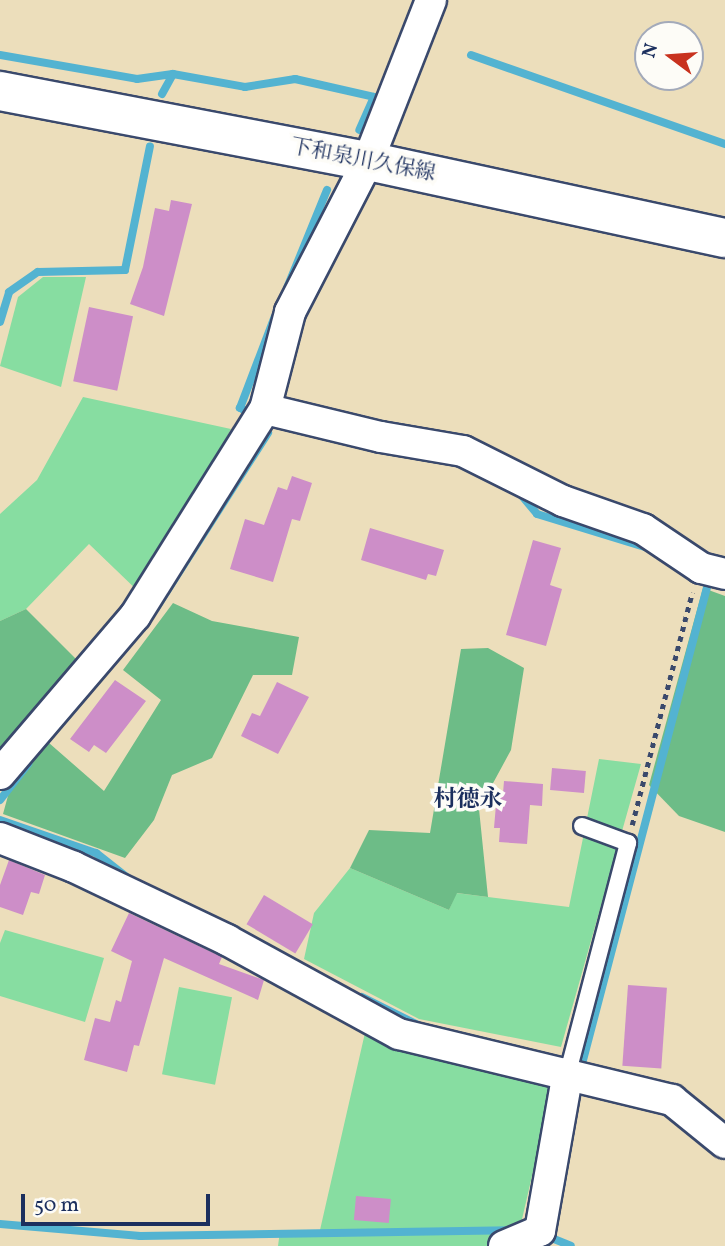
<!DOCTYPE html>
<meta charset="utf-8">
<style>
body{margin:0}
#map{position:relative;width:725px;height:1246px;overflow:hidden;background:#ecdebb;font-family:Vollkorn,"Noto Serif JP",serif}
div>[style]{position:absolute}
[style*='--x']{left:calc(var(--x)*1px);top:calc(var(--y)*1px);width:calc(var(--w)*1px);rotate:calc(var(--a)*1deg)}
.green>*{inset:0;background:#87dda1;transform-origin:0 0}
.forest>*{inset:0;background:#6dbc87}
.stream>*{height:8px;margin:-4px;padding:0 4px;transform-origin:4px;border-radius:4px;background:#53b3d1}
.building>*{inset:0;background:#cd8ec8;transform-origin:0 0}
.path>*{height:4.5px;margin-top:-2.25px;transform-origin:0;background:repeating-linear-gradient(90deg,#3a496c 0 5px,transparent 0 10px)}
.roads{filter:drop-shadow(2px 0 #3a496c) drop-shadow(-2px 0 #3a496c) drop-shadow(0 2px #3a496c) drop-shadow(0 -2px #3a496c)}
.lane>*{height:16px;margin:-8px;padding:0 8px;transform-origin:8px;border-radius:8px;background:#fff}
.street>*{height:30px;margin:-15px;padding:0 15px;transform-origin:15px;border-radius:15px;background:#fff}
.secondary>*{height:38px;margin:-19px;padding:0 19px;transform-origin:19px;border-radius:19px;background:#fff}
span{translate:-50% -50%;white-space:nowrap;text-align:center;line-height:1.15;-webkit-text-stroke:7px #fdfcf7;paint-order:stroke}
.street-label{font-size:21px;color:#1b2f5e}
.neighbourhood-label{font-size:23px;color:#1b2f5e;font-weight:700}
.north{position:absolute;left:634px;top:21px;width:70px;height:70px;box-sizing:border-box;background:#fdfcf7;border:2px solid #a3aaba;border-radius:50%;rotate:286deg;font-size:19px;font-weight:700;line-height:28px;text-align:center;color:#1b2f5e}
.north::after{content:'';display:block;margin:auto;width:24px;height:32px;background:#c8321e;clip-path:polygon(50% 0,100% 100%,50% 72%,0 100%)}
.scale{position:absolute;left:21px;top:1194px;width:189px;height:32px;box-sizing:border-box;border:4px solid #1b2f5e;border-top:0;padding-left:9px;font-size:21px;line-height:24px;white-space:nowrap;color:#1b2f5e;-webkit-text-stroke:5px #fdfcf7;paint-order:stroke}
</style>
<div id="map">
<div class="green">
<i style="clip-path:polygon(43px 277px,86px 277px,61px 387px,0 366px,18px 297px)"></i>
<i style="clip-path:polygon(83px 397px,231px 429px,141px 594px,89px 544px,26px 609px,0 621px,0 514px,37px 480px)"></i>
<i style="clip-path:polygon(599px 759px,641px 764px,561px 1047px,419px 1019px,304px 959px,314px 913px,350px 868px,449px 910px,456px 893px,569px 907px)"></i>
<i style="clip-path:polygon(5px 930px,104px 958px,85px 1022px,0 996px,0 943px)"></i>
<i style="left:179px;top:987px;width:54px;height:89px;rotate:11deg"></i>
<i style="clip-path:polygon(367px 1024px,555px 1076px,520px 1228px,491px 1246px,278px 1246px,280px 1231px,320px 1230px)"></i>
</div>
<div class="forest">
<i style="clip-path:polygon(703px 588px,725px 596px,725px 832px,679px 816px,649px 785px)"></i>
<i style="clip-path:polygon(173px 603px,212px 621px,299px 637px,292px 675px,253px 675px,212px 758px,172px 775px,154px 820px,125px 858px,3px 814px,9px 792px,0 785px,0 621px,26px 609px,86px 669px,33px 729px,104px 791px,161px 700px,123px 670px)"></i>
<i style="clip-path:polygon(488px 648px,524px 668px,511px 750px,479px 809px,488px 897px,457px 893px,449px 910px,350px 868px,369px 830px,430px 833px,461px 649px)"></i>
</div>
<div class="stream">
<i style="--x:0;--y:55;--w:139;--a:9.9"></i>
<i style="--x:137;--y:79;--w:36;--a:-8"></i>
<i style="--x:173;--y:74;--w:73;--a:10.2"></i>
<i style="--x:245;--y:87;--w:51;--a:-9.1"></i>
<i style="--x:295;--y:79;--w:81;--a:12.8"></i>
<i style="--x:374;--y:97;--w:36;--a:114"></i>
<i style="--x:471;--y:55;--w:269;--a:19.3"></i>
<i style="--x:162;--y:94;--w:23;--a:-61"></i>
<i style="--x:287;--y:288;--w:106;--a:-67.8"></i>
<i style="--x:0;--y:322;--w:31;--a:-73"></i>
<i style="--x:9;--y:292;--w:35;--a:-35"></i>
<i style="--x:38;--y:272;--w:87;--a:-1.3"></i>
<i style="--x:125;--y:270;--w:126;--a:-78.6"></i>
<i style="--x:254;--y:415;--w:16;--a:-153"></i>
<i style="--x:240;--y:408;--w:98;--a:-69.2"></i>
<i style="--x:517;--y:490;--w:31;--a:50"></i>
<i style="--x:537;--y:514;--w:116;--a:17"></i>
<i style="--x:156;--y:608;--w:208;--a:-57.4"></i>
<i style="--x:0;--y:800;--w:46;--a:-52.1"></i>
<i style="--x:0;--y:820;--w:102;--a:19"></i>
<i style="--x:96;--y:853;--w:42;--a:38.2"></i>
<i style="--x:362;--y:997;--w:65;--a:26.6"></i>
<i style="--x:582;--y:1064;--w:497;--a:-75.3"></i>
<i style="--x:0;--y:1224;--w:141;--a:4.9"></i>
<i style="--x:140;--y:1236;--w:372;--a:-0.9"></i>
<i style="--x:554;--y:1239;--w:18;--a:22"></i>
</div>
<div class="building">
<i style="clip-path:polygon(171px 200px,192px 204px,164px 316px,130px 304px,143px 267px,155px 208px,169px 211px)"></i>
<i style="left:89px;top:307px;width:45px;height:76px;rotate:12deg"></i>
<i style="clip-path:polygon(292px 476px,312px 483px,300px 521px,292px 519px,273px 582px,230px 569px,245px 519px,264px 525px,278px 487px,287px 490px)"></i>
<i style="clip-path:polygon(370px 528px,444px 550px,436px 576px,428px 574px,426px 580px,361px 560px)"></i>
<i style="clip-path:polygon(533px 540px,561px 548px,550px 585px,562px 589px,546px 646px,506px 635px)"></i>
<i style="clip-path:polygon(115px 680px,146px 701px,106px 753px,94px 745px,89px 752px,70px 739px)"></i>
<i style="clip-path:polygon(277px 682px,309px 697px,278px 754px,241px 736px,252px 713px,260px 716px)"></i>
<i style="left:552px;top:768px;width:34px;height:22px;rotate:5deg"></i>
<i style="clip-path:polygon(504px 781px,543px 784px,542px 806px,530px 805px,527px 844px,499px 842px,500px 828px,494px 828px,497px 793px,503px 793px)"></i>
<i style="clip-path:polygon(9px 860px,45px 875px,39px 894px,31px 892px,23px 915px,0 907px,0 885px)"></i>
<i style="left:264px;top:895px;width:57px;height:34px;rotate:31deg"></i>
<i style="clip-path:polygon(129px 913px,222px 957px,219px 964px,264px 980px,258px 1000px,164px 958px,139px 1046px,134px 1045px,127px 1072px,84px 1060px,95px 1018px,110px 1022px,116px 1000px,121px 1002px,132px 961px,111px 951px)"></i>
<i style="left:628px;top:985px;width:39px;height:81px;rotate:4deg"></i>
<i style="left:356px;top:1196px;width:35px;height:24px;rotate:5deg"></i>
</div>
<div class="path">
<i style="--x:632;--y:825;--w:240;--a:-75.5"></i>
</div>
<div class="roads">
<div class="lane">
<i style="--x:568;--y:1072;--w:237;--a:-75.3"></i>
<i style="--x:628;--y:843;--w:49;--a:-159.7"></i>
</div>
<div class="street">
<i style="--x:265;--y:409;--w:119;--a:13.6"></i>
<i style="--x:381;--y:437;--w:83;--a:9.7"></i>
<i style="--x:463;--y:451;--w:112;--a:26.6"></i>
<i style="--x:563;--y:501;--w:85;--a:19.3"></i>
<i style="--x:643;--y:529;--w:70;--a:33.9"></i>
<i style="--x:701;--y:568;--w:25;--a:14"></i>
<i style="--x:0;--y:774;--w:208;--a:-49.5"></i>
<i style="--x:135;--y:616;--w:244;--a:-57.9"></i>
<i style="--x:265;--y:409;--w:100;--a:-75.5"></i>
<i style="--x:290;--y:312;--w:170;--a:-62.7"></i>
<i style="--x:368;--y:161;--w:173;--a:-68.6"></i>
<i style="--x:0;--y:838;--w:79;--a:21.4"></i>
<i style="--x:74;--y:867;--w:170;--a:25.5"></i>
<i style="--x:227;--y:940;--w:196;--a:28.7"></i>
<i style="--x:399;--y:1034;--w:281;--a:13.6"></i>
<i style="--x:672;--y:1100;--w:68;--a:39.1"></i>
<i style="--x:504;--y:1246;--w:39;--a:-23"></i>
<i style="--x:540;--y:1231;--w:161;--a:-80"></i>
</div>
<div class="secondary">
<i style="--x:0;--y:91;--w:375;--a:10.8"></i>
<i style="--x:368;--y:161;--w:365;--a:12.2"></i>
</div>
</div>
<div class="street-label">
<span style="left:363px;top:161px;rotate:11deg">下和泉川久保線</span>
</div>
<div class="neighbourhood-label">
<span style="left:468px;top:800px">村徳永</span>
</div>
<div class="north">N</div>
<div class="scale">50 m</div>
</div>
